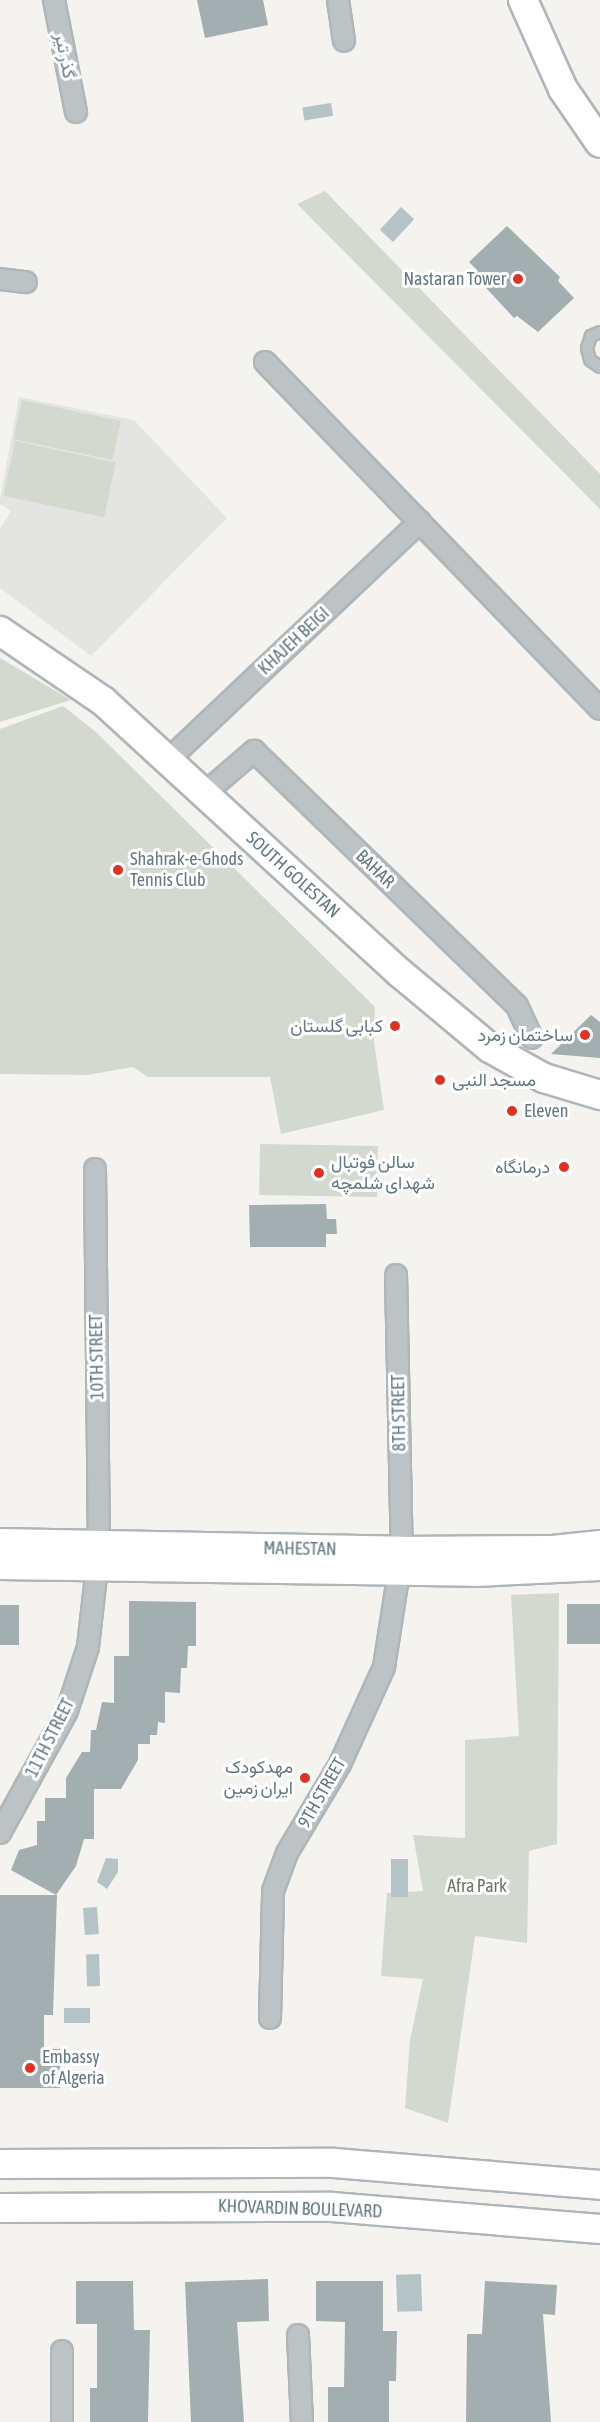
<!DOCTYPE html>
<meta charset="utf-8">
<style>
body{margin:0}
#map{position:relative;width:600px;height:2422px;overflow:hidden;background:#f4f3ef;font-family:"Asap Condensed",Vazirmatn,sans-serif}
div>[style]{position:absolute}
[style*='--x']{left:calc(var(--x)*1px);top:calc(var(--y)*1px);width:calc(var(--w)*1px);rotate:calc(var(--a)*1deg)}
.built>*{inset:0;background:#e4e5e3}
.green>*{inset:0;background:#d4d9cf;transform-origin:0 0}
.water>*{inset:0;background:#b4c3c5;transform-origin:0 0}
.building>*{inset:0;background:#a3aeb1;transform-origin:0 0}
.roads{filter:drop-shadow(2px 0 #afb6b9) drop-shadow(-2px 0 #afb6b9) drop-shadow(0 2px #afb6b9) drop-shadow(0 -2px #afb6b9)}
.lane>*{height:10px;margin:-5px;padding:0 5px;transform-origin:5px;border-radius:5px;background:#bdc2c4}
.street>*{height:20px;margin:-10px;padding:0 10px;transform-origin:10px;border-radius:10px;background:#bdc2c4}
.secondary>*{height:28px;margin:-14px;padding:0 14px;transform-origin:14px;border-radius:14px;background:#fff}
.dots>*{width:16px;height:16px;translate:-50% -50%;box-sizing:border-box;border:3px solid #fff;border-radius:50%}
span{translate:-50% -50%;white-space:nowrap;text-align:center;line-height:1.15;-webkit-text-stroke:6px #fff;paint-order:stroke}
.street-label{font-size:18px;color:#637881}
.poi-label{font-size:18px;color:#637881}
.right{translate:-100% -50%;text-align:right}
.left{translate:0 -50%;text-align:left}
.park-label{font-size:18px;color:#697862}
</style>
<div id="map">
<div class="built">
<i style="clip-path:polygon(19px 397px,134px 420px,227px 518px,91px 656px,0 588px,0 529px,11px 511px,0 504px,0 499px)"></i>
</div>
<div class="green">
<i style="clip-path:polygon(325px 191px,600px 474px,600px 509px,297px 204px)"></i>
<i style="left:22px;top:400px;width:101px;height:40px;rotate:12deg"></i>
<i style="left:15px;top:441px;width:103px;height:56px;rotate:12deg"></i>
<i style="clip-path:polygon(0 658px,71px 700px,0 722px)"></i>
<i style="clip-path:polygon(63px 706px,96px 732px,375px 1007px,374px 1042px,384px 1110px,281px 1134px,270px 1077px,148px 1077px,133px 1067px,87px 1075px,0 1074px,0 729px)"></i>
<i style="left:378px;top:1146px;width:51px;height:118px;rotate:91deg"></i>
<i style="clip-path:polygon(559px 1593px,557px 1844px,529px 1851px,527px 1943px,475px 1936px,448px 2123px,405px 2108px,410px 2040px,423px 1979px,381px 1976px,387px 1893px,423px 1891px,413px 1835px,465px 1838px,465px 1740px,519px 1736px,511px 1595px)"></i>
</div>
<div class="water">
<i style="left:331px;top:103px;width:13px;height:29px;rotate:81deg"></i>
<i style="left:401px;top:207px;width:18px;height:31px;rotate:43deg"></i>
<i style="clip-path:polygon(106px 1858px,118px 1859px,118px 1872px,107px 1889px,97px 1882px)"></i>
<i style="left:391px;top:1859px;width:17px;height:38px"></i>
<i style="left:97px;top:1907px;width:27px;height:14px;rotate:86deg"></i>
<i style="left:99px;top:1954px;width:32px;height:13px;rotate:88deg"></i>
<i style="left:64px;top:2008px;width:26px;height:15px"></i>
<i style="left:421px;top:2274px;width:37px;height:25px;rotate:88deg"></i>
</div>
<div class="building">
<i style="clip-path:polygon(197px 0,263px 0,268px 25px,205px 38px)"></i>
<i style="clip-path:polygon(507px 226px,560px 277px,558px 281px,574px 298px,538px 332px,517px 316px,514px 318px,474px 275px,478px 271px,469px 262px)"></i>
<i style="clip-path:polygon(591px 1015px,600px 1022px,600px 1058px,551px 1054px)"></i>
<i style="clip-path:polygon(326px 1204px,327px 1219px,336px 1219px,337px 1234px,326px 1234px,326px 1247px,250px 1247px,249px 1205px)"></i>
<i style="clip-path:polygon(129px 1601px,196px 1602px,196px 1646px,188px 1646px,187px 1668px,181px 1668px,180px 1693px,165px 1692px,165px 1723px,158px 1722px,157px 1735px,150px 1735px,150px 1744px,138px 1744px,138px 1760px,121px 1789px,94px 1789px,94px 1839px,84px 1839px,76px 1866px,56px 1895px,11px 1870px,19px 1850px,37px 1845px,37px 1821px,45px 1821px,45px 1798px,66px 1798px,66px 1778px,82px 1752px,90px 1752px,91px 1730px,96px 1730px,102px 1702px,114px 1703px,114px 1656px,129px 1656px)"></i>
<i style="left:600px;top:1604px;width:40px;height:33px;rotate:90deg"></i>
<i style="left:0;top:1605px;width:19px;height:40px"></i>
<i style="clip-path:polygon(0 1895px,57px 1895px,53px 2015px,44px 2015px,44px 2049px,60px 2049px,60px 2088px,0 2088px)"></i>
<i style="clip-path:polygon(268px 2279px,269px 2321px,237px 2322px,244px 2422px,191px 2422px,185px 2282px)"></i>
<i style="clip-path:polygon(76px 2281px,133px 2281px,134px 2330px,150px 2330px,148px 2422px,90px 2422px,90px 2388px,97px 2388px,97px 2324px,76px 2324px)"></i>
<i style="clip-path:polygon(316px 2281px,383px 2281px,383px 2331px,397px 2331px,396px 2381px,389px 2381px,389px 2422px,328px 2422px,328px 2387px,344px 2387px,345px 2322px,316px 2321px)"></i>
<i style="clip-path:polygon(485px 2281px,557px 2285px,555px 2315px,543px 2314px,551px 2422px,466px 2422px,467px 2334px,482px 2334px)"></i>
</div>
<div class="roads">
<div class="lane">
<i style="--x:600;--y:332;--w:10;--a:156"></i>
<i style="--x:591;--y:336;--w:13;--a:108"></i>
<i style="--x:587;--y:348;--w:12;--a:76"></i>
<i style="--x:590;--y:360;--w:12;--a:35"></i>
</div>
<div class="street">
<i style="--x:54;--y:0;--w:114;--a:78.9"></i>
<i style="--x:338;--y:0;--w:41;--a:81.7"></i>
<i style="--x:0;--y:279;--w:26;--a:7"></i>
<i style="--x:265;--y:362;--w:482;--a:46"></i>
<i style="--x:168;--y:760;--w:347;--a:-43.4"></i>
<i style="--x:205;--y:793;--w:65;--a:-40.6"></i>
<i style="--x:254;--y:751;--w:366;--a:44.1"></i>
<i style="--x:517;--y:1006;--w:35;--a:65"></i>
<i style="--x:95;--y:1169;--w:376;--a:89.4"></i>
<i style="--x:396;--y:1275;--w:276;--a:88.8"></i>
<i style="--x:0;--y:1833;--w:139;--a:-61.2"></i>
<i style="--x:67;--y:1711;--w:67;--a:-71.8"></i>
<i style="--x:88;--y:1647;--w:81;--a:-83.6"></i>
<i style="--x:270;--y:2018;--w:127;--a:-88.6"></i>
<i style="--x:273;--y:1891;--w:40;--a:-69.8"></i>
<i style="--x:287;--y:1853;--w:104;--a:-59.2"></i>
<i style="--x:340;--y:1764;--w:107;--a:-65.6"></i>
<i style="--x:384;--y:1667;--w:97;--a:-81.1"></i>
<i style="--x:298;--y:2335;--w:87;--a:87.4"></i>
<i style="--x:62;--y:2422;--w:71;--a:-90"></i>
</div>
<div class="secondary">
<i style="--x:523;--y:0;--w:98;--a:65.8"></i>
<i style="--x:563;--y:89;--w:65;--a:55.6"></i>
<i style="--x:0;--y:631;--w:125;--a:34.2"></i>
<i style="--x:103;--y:701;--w:403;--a:42.5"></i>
<i style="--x:400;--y:973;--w:117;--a:39.8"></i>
<i style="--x:490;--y:1048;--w:62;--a:29.1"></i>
<i style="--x:544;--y:1078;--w:59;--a:16.9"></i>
<i style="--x:0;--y:1543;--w:402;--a:1.1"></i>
<i style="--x:402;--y:1551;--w:151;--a:-0.4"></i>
<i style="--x:553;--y:1550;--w:47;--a:-6.1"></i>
<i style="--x:0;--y:1565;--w:475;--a:0.8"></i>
<i style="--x:475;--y:1572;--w:125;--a:-2.7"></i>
<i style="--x:0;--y:2164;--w:334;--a:-0.2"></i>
<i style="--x:334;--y:2163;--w:267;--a:4.7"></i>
<i style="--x:0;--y:2208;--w:332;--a:-0.2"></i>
<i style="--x:332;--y:2207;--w:269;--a:4.7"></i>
</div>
</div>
<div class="dots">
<i style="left:518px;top:279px;background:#e13122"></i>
<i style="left:118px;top:870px;background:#e13122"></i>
<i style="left:395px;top:1026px;background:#e13122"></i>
<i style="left:585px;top:1035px;background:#e13122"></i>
<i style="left:440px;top:1080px;background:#e13122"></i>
<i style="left:512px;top:1111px;background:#e13122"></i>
<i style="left:564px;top:1167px;background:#e13122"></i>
<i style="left:319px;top:1173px;background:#e13122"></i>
<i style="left:305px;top:1778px;background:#e13122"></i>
<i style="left:30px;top:2068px;background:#e13122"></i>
</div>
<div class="street-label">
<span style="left:65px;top:56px;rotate:79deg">گذر تیر</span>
<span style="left:294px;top:641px;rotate:-43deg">KHAJEH BEIGI</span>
<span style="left:375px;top:869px;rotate:44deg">BAHAR</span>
<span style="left:293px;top:875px;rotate:42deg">SOUTH GOLESTAN</span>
<span style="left:97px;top:1357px;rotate:-91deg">10TH STREET</span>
<span style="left:399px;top:1413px;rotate:-91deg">8TH STREET</span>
<span style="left:300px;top:1549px;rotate:1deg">MAHESTAN</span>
<span style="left:50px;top:1738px;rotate:-63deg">11TH STREET</span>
<span style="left:322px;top:1793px;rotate:-60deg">9TH STREET</span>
<span style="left:300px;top:2209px;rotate:2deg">KHOVARDIN BOULEVARD</span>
</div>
<div class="poi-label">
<span class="right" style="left:506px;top:279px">Nastaran Tower</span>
<span class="left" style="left:130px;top:870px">Shahrak-e-Ghods<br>Tennis Club</span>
<span class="right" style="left:383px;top:1026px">کبابی گلستان</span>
<span class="right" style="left:573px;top:1035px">ساختمان زمرد</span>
<span class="left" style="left:452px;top:1080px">مسجد النبی</span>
<span class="left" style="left:524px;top:1111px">Eleven</span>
<span class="left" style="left:331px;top:1173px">سالن فوتبال<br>شهدای شلمچه</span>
<span class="right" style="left:550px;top:1167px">درمانگاه</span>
<span class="right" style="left:293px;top:1778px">مهدکودک<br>ایران زمین</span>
<span class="left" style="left:42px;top:2068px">Embassy<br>of Algeria</span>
</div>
<div class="park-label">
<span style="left:477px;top:1886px">Afra Park</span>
</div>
</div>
